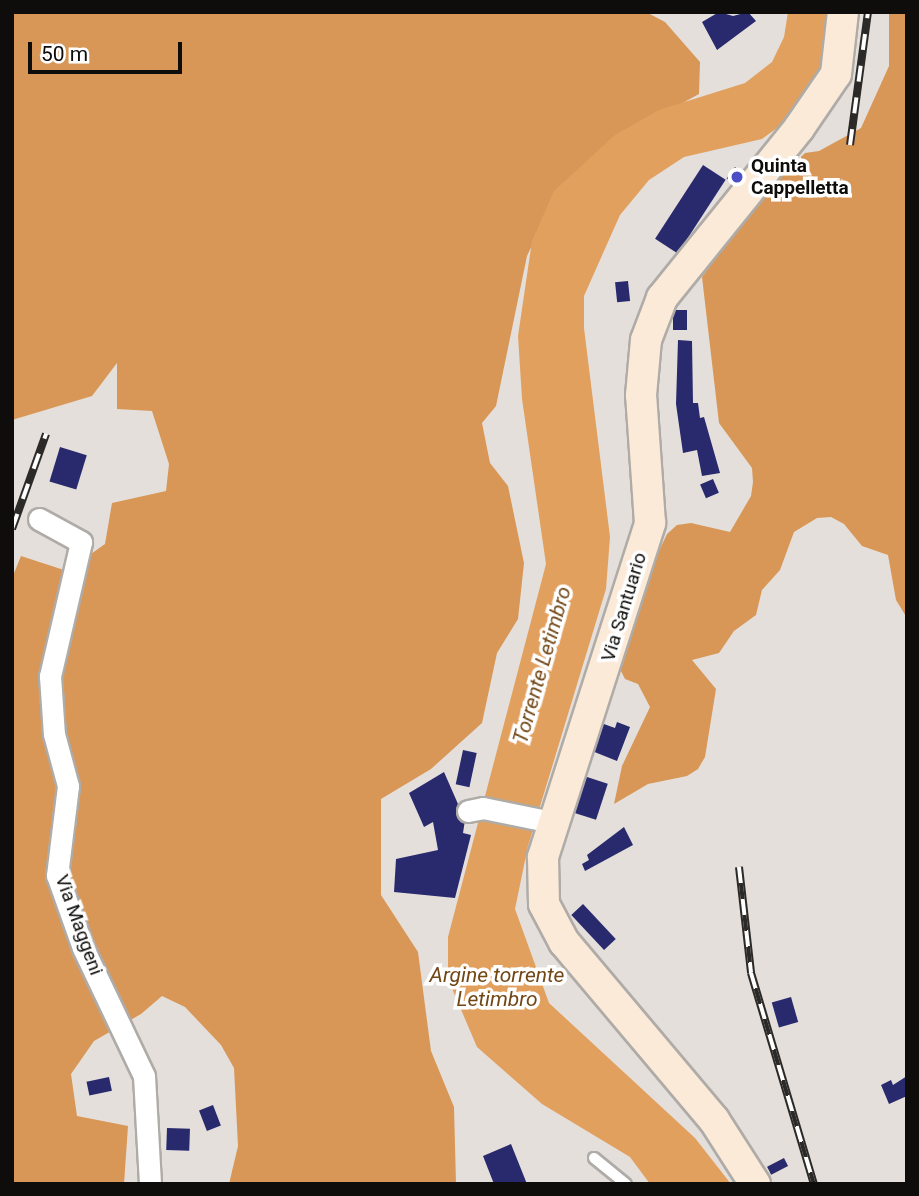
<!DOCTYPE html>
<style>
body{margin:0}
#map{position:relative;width:919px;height:1196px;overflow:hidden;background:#e4dfda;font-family:Roboto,sans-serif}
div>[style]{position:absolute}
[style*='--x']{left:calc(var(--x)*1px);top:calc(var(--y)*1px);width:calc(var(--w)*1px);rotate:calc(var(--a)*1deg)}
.forest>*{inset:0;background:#d89756}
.water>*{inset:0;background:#e2a05f}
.building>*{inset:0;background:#282a6d;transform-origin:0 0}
.roads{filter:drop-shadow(2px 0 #afaba7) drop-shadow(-2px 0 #afaba7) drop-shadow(0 2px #afaba7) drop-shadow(0 -2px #afaba7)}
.lane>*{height:10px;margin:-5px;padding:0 5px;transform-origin:5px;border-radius:5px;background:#fff}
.street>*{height:21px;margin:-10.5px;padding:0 10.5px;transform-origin:10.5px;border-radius:10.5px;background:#fff}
.secondary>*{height:30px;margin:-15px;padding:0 15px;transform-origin:15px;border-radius:15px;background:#fcead9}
.rail>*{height:8px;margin-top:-4px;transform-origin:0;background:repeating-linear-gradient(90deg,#fff 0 16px,#2c2a28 0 32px);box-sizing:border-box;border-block:2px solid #2c2a28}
.dots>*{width:19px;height:19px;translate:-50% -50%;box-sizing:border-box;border:4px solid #fff;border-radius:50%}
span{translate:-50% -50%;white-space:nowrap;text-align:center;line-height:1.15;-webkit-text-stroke:7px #fff;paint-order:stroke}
.poi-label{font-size:19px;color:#0e0d0b;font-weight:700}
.left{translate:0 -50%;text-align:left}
.street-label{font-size:19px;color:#0e0d0b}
.water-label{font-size:21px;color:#724716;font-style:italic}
.frame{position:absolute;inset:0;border:14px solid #0e0d0b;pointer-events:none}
.scale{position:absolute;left:28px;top:42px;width:154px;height:32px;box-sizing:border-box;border:4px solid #0e0d0b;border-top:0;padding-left:9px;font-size:21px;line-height:24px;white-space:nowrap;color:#0e0d0b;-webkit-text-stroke:5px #fff;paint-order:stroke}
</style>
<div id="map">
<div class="forest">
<i style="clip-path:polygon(12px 12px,646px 12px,665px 22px,700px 62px,699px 94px,606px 145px,556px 194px,527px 256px,496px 406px,482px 423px,490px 463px,508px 486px,524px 563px,518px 619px,497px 653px,482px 723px,431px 769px,381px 799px,381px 895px,418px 952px,431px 1051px,454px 1107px,456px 1184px,229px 1184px,238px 1146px,234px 1068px,221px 1045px,185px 1007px,162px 996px,141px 1014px,94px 1041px,71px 1074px,77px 1116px,128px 1126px,124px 1184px,12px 1184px,12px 578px,21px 556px,67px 571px,105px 544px,112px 503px,166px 491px,169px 464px,152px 411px,117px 409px,117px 363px,92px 396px,12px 420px)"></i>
<i style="clip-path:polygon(889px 12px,907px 12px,907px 618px,896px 600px,888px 555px,862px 546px,844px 524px,831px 517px,817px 518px,794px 532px,780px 570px,762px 590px,756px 615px,734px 631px,719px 653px,692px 660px,716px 689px,705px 757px,698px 769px,687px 776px,648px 784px,614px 804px,622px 766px,650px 707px,638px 684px,625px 679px,619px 667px,650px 570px,667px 534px,677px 525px,691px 523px,730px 532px,751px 496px,753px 482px,752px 468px,719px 423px,702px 277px,756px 202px,805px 153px,819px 151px,861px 128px,889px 66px)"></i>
</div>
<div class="water">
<i style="clip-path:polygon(788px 12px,830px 12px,826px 63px,785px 122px,762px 139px,684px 157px,649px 180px,620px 215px,584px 296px,584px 328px,610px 537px,606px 589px,528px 846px,515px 909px,549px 1003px,695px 1138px,731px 1184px,650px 1184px,630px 1157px,542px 1104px,477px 1047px,448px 979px,448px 937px,546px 564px,522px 399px,518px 336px,532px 241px,554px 191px,615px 135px,659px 110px,745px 83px,772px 62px,784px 37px)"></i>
</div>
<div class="building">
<i style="clip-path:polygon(719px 12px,733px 16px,748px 12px,756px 21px,717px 50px,702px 22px)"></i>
<i style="left:703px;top:165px;width:27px;height:88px;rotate:33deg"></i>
<i style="left:735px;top:167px;width:15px;height:14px;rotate:37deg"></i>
<i style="left:628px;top:281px;width:20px;height:13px;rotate:84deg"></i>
<i style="left:673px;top:310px;width:14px;height:20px"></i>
<i style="clip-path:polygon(678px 340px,692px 341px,693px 403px,698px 403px,700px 418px,704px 417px,720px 473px,702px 476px,697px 450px,683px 453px,676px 404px)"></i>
<i style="left:60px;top:447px;width:28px;height:36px;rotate:17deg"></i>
<i style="left:713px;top:479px;width:15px;height:14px;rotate:67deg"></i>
<i style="clip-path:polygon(617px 722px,630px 727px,617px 761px,592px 751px,601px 723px,615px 728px)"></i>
<i style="left:463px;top:750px;width:14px;height:35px;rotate:12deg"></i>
<i style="clip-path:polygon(444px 772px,465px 820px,463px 833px,471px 835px,455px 898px,394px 892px,396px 859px,438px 850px,433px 822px,424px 827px,409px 793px)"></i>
<i style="left:584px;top:776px;width:25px;height:38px;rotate:18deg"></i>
<i style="clip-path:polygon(624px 827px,633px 845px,585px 871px,582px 864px,589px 860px,587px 855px)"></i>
<i style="left:583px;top:904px;width:48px;height:16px;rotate:47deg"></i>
<i style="left:791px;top:997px;width:26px;height:20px;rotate:74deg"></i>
<i style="clip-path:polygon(907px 1076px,907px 1096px,889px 1104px,881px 1085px,891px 1080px,893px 1085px)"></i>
<i style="left:109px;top:1077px;width:14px;height:23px;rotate:78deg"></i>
<i style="left:213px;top:1105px;width:22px;height:15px;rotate:69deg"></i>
<i style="left:167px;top:1128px;width:23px;height:22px;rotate:2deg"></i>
<i style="clip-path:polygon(511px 1144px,527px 1184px,494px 1184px,483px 1156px)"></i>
<i style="left:784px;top:1158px;width:9px;height:19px;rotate:63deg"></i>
</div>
<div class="roads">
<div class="lane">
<i style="--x:594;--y:1158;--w:41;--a:39.1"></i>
</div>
<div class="street">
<i style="--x:39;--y:519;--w:48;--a:28.7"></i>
<i style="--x:81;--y:542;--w:138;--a:103"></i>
<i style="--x:50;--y:676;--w:58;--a:86.1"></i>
<i style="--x:54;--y:734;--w:54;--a:74.9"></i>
<i style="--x:68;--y:786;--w:90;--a:97"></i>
<i style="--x:57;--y:875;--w:77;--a:70.4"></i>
<i style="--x:83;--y:948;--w:142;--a:64.5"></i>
<i style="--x:144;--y:1076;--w:108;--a:86.8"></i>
<i style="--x:468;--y:811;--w:15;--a:-11"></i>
<i style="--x:483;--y:808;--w:70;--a:11.5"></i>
</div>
<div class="secondary">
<i style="--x:755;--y:1184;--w:76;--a:-122.6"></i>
<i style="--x:714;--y:1120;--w:233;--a:-130.1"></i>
<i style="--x:564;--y:942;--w:43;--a:-117.8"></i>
<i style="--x:544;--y:904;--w:47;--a:-91.2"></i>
<i style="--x:543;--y:857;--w:351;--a:-72.2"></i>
<i style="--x:650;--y:523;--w:128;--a:-94"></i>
<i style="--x:641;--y:395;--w:55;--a:-84.8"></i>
<i style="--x:646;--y:340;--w:45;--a:-69.1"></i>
<i style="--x:662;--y:298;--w:218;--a:-51.1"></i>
<i style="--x:799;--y:128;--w:65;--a:-55.6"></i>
<i style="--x:836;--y:74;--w:62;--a:-83.6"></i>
</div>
</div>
<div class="rail">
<i style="--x:850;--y:145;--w:134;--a:-82.3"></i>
<i style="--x:12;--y:529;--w:101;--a:-70.3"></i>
<i style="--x:739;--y:867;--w:107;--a:83.5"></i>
<i style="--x:751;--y:973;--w:220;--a:73.4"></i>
</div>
<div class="dots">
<i style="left:737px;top:177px;background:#4b4ec4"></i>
</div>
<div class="poi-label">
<span class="left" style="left:751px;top:177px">Quinta<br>Cappelletta</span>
</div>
<div class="street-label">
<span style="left:624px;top:607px;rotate:-73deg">Via Santuario</span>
<span style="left:79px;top:925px;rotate:70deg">Via Maggeni</span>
</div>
<div class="water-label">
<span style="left:542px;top:665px;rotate:-74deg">Torrente Letimbro</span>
<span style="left:497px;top:987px">Argine torrente<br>Letimbro</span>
</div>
<div class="frame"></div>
<div class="scale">50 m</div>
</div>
